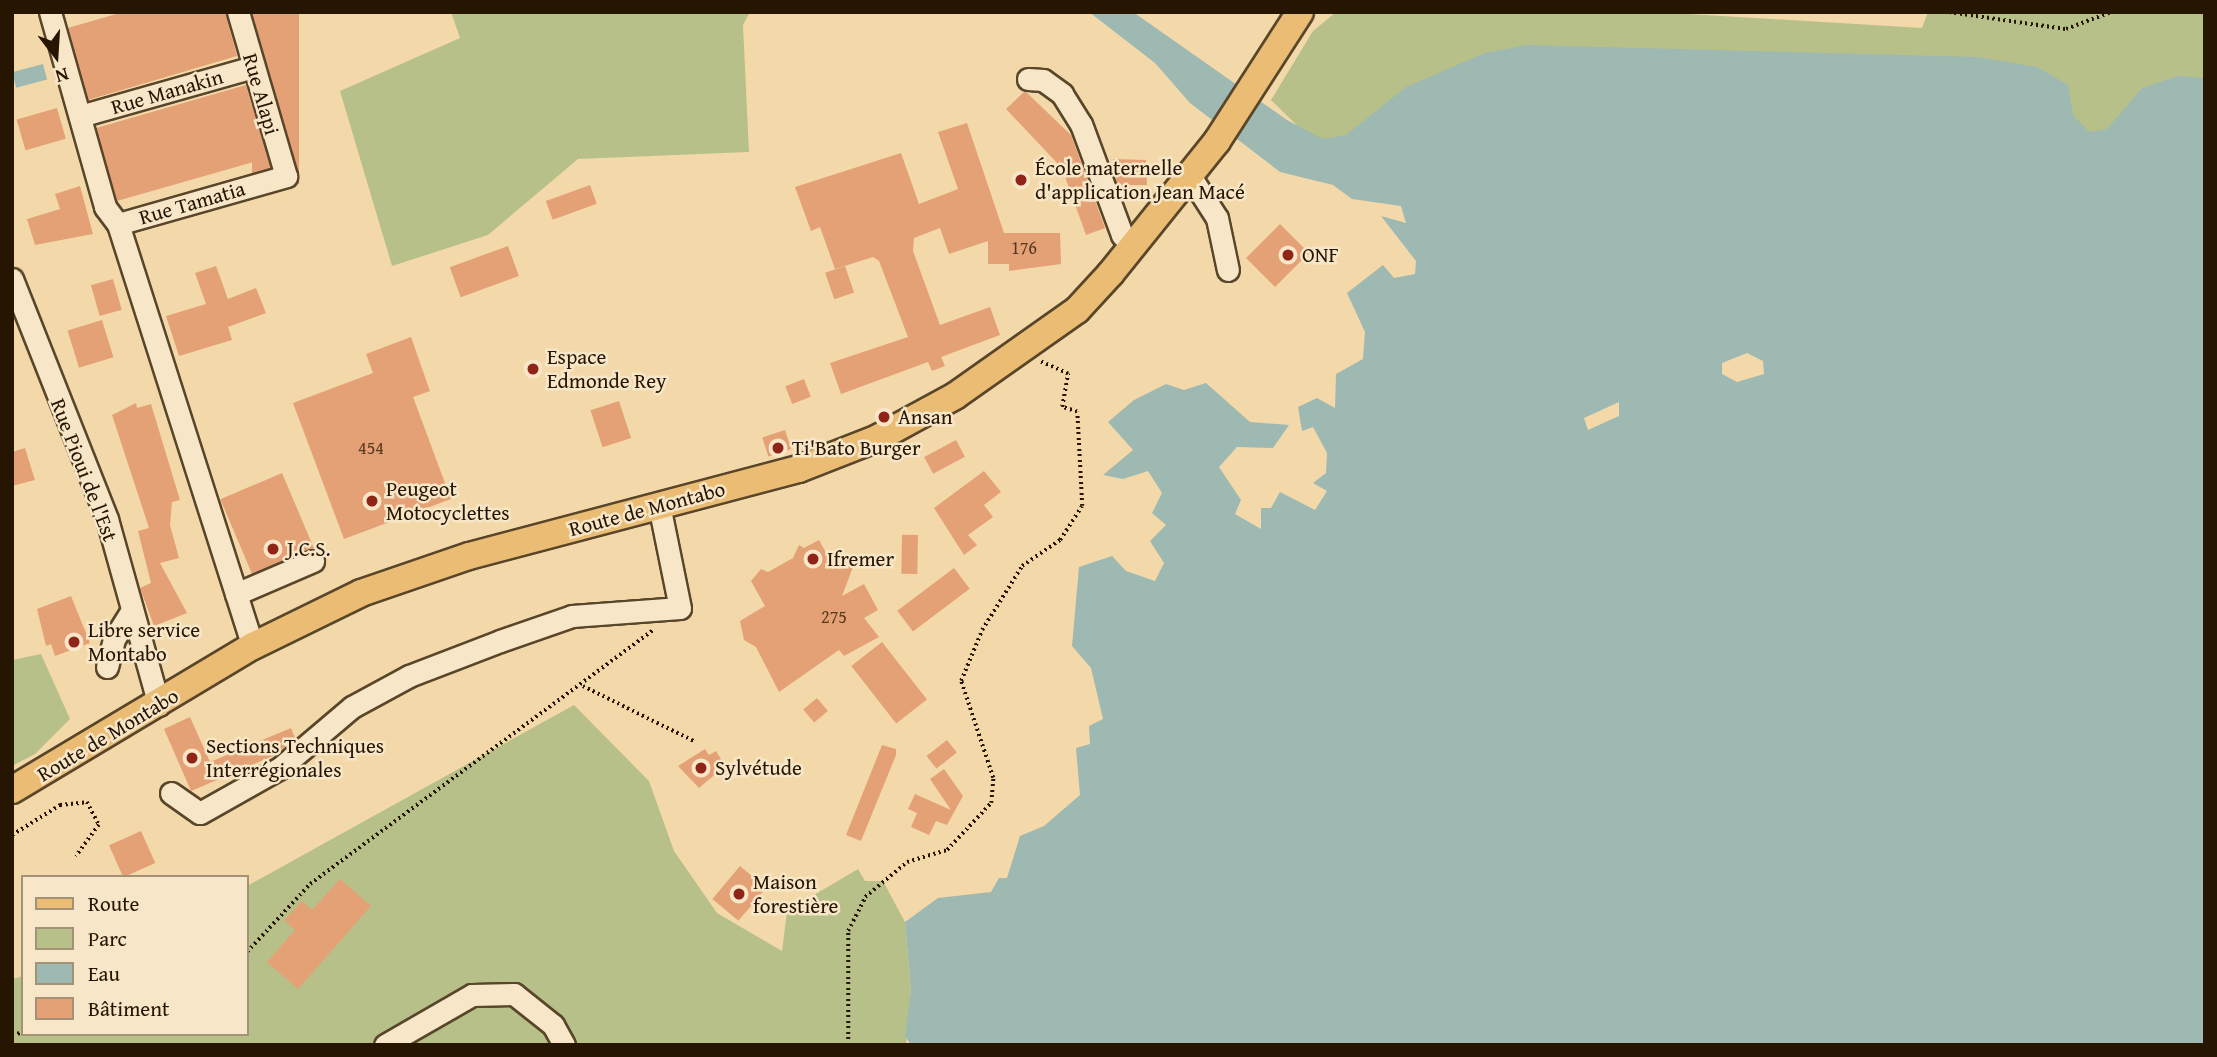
<!DOCTYPE html>
<meta charset="utf-8">
<style>
body{margin:0}
#map{position:relative;width:2217px;height:1057px;overflow:hidden;background:#f3d9a9;font-family:"Gentium Book Plus",serif}
div>[style]{position:absolute}
[style*='--x']{left:calc(var(--x)*1px);top:calc(var(--y)*1px);width:calc(var(--w)*1px);rotate:calc(var(--a)*1deg)}
.green>*{inset:0;background:#b8c08a}
.water>*{inset:0;background:#9eb8b2;transform-origin:0 0}
.building>*{inset:0;background:#e4a176;transform-origin:0 0}
.path>*{height:3.5px;margin-top:-1.75px;transform-origin:0;background:repeating-linear-gradient(90deg,#261500 0 2px,transparent 0 5.5px)}
.roads{filter:drop-shadow(2px 0 #59462a) drop-shadow(-2px 0 #59462a) drop-shadow(0 2px #59462a) drop-shadow(0 -2px #59462a)}
.minor>*{height:21px;margin:-10.5px;padding:0 10.5px;transform-origin:10.5px;border-radius:10.5px;background:#f7e6c7}
.major>*{height:26px;margin:-13px;padding:0 13px;transform-origin:13px;border-radius:13px;background:#eabc74}
.dots>*{width:19px;height:19px;translate:-50% -50%;box-sizing:border-box;border:4px solid #f7e6c7;border-radius:50%}
span{translate:-50% -50%;white-space:nowrap;text-align:center;line-height:1.15;-webkit-text-stroke:5px #f7e6c7;paint-order:stroke}
.number-label{font-size:18px;color:#56381e}
.number-label span{-webkit-text-stroke-width:0}
.street-label{font-size:21px;color:#261500}
.poi-label{font-size:21px;color:#261500}
.left{translate:0 -50%;text-align:left}
.frame{position:absolute;inset:0;border:14px solid #261500;pointer-events:none}
.legend{position:absolute;left:21px;top:875px;width:228px;height:161px;box-sizing:border-box;background:#f7e6c7;border:2px solid #a39277;margin:0;padding:9px 12px;list-style:none;font-size:21px;color:#261500}
.legend li{display:flex;align-items:center;gap:14px;height:35px}
.legend b{width:35px;border:2px solid #a39277}
.north{position:absolute;left:21px;top:21px;width:70px;height:70px;-webkit-text-stroke:5px #f7e6c7;paint-order:stroke;rotate:163deg;font-size:19px;font-weight:700;line-height:28px;text-align:center;color:#261500}
.north::after{content:'';display:block;margin:auto;width:24px;height:32px;background:#261500;clip-path:polygon(50% 0,100% 100%,50% 72%,0 100%)}
</style>
<div id="map">
<div class="green">
<i style="clip-path:polygon(451px 12px,750px 12px,743px 25px,749px 152px,578px 159px,488px 235px,392px 266px,340px 91px,460px 38px)"></i>
<i style="clip-path:polygon(1336px 12px,1655px 12px,1922px 28px,1928px 12px,2205px 12px,2205px 143px,1451px 195px,1312px 140px,1271px 100px,1313px 31px)"></i>
<i style="clip-path:polygon(41px 654px,70px 719px,35px 754px,12px 766px,12px 660px)"></i>
<i style="clip-path:polygon(574px 705px,649px 781px,674px 851px,717px 913px,782px 951px,787px 911px,858px 869px,865px 881px,883px 881px,905px 922px,911px 991px,906px 1045px,12px 1045px,12px 979px,23px 976px,23px 1034px,247px 1034px,247px 886px)"></i>
</div>
<div class="water">
<i style="clip-path:polygon(evenodd,1089px 12px,1133px 12px,1287px 120px,1323px 139px,1346px 135px,1406px 87px,1485px 53px,1527px 45px,1978px 57px,2037px 67px,2068px 85px,2073px 115px,2089px 132px,2107px 129px,2142px 88px,2178px 76px,2205px 78px,2205px 1045px,911px 1045px,905px 1036px,911px 991px,905px 922px,938px 898px,991px 892px,999px 878px,1007px 878px,1020px 836px,1044px 826px,1080px 795px,1076px 748px,1090px 744px,1089px 726px,1103px 719px,1091px 668px,1072px 646px,1079px 567px,1112px 556px,1126px 571px,1155px 581px,1164px 563px,1150px 541px,1166px 525px,1152px 513px,1162px 493px,1148px 471px,1123px 479px,1103px 475px,1133px 450px,1108px 422px,1134px 400px,1166px 384px,1184px 390px,1206px 383px,1250px 422px,1289px 425px,1273px 448px,1237px 447px,1219px 467px,1241px 500px,1235px 514px,1261px 529px,1261px 508px,1271px 508px,1280px 492px,1315px 510px,1327px 491px,1313px 483px,1326px 473px,1327px 453px,1313px 427px,1302px 431px,1298px 407px,1317px 398px,1335px 408px,1336px 374px,1363px 359px,1365px 332px,1347px 293px,1383px 265px,1394px 278px,1415px 274px,1416px 261px,1381px 216px,1406px 223px,1401px 206px,1352px 199px,1333px 185px,1280px 172px,1190px 103px,1155px 63px,1089px 12px,1747px 353px,1763px 361px,1764px 374px,1737px 382px,1722px 374px,1722px 363px,1747px 353px,1089px 12px,1619px 402px,1619px 416px,1588px 430px,1584px 418px,1619px 402px)"></i>
<i style="left:43px;top:64px;width:16px;height:32px;rotate:75deg"></i>
</div>
<div class="building">
<i style="clip-path:polygon(123px 12px,225px 12px,237px 56px,88px 100px,68px 28px)"></i>
<i style="left:252px;top:12px;width:47px;height:172px"></i>
<i style="left:246px;top:85px;width:76px;height:156px;rotate:74deg"></i>
<i style="clip-path:polygon(1025px 91px,1071px 135px,1105px 228px,1086px 235px,1059px 160px,1059px 165px,1006px 109px)"></i>
<i style="left:57px;top:108px;width:32px;height:42px;rotate:74deg"></i>
<i style="clip-path:polygon(967px 123px,1004px 233px,1060px 233px,1061px 264px,1009px 271px,1009px 264px,988px 264px,988px 241px,949px 254px,940px 228px,914px 238px,913px 251px,940px 325px,990px 307px,1000px 335px,941px 357px,945px 366px,932px 371px,928px 362px,841px 394px,830px 363px,908px 337px,879px 261px,873px 257px,835px 269px,820px 227px,811px 231px,795px 187px,901px 153px,919px 204px,958px 189px,938px 132px)"></i>
<i style="clip-path:polygon(1113px 159px,1146px 160px,1147px 185px,1117px 185px)"></i>
<i style="left:590px;top:185px;width:20px;height:47px;rotate:70deg"></i>
<i style="clip-path:polygon(80px 186px,93px 234px,35px 245px,27px 219px,60px 209px,55px 194px)"></i>
<i style="left:1280px;top:224px;width:41px;height:48px;rotate:45deg"></i>
<i style="left:508px;top:246px;width:32px;height:62px;rotate:70deg"></i>
<i style="clip-path:polygon(216px 266px,228px 299px,256px 288px,266px 313px,228px 327px,232px 340px,179px 356px,166px 316px,206px 304px,195px 273px)"></i>
<i style="left:845px;top:266px;width:28px;height:21px;rotate:71deg"></i>
<i style="left:113px;top:279px;width:32px;height:23px;rotate:74deg"></i>
<i style="left:102px;top:320px;width:39px;height:36px;rotate:73deg"></i>
<i style="clip-path:polygon(411px 337px,430px 391px,413px 397px,451px 499px,344px 539px,293px 403px,373px 373px,366px 354px)"></i>
<i style="left:804px;top:379px;width:19px;height:20px;rotate:69deg"></i>
<i style="left:619px;top:401px;width:39px;height:30px;rotate:72deg"></i>
<i style="clip-path:polygon(136px 403px,137px 408px,151px 404px,180px 500px,172px 502px,170px 525px,179px 558px,160px 563px,187px 613px,154px 626px,140px 588px,151px 583px,138px 531px,149px 528px,112px 415px)"></i>
<i style="left:785px;top:430px;width:20px;height:24px;rotate:72deg"></i>
<i style="left:956px;top:440px;width:19px;height:36px;rotate:62deg"></i>
<i style="clip-path:polygon(25px 448px,35px 480px,12px 486px,12px 452px)"></i>
<i style="clip-path:polygon(984px 471px,1001px 492px,984px 505px,993px 517px,968px 535px,977px 545px,964px 555px,934px 508px)"></i>
<i style="left:282px;top:473px;width:82px;height:67px;rotate:67deg"></i>
<i style="left:918px;top:535px;width:39px;height:16px;rotate:91deg"></i>
<i style="clip-path:polygon(819px 540px,834px 567px,858px 554px,842px 596px,864px 584px,878px 610px,864px 618px,879px 637px,844px 656px,839px 650px,779px 692px,756px 647px,744px 640px,740px 621px,765px 606px,751px 581px,761px 569px,768px 572px,793px 558px,799px 545px,804px 548px)"></i>
<i style="left:954px;top:568px;width:26px;height:71px;rotate:53deg"></i>
<i style="clip-path:polygon(71px 596px,90px 643px,55px 656px,51px 644px,46px 646px,37px 609px)"></i>
<i style="left:882px;top:642px;width:73px;height:39px;rotate:52deg"></i>
<i style="left:817px;top:698px;width:17px;height:18px;rotate:50deg"></i>
<i style="clip-path:polygon(190px 717px,210px 762px,291px 728px,295px 738px,275px 755px,191px 791px,164px 729px)"></i>
<i style="left:947px;top:740px;width:16px;height:26px;rotate:52deg"></i>
<i style="clip-path:polygon(882px 745px,896px 749px,896px 755px,861px 841px,846px 835px)"></i>
<i style="clip-path:polygon(705px 749px,709px 755px,716px 751px,725px 766px,699px 788px,678px 766px)"></i>
<i style="clip-path:polygon(944px 769px,963px 796px,947px 825px,936px 821px,929px 835px,911px 827px,917px 813px,908px 809px,915px 794px,951px 810px,930px 779px)"></i>
<i style="left:141px;top:831px;width:35px;height:35px;rotate:66deg"></i>
<i style="left:740px;top:866px;width:34px;height:43px;rotate:40deg"></i>
<i style="clip-path:polygon(340px 879px,371px 906px,298px 989px,267px 962px,295px 930px,284px 920px,302px 901px,312px 910px)"></i>
</div>
<div class="path">
<i style="--x:1949;--y:12;--w:118;--a:8.3"></i>
<i style="--x:2066;--y:29;--w:48;--a:-20.7"></i>
<i style="--x:2204;--y:12;--w:1;--a:45"></i>
<i style="--x:583;--y:686;--w:126;--a:26.4"></i>
<i style="--x:12;--y:835;--w:57;--a:-32"></i>
<i style="--x:60;--y:805;--w:27;--a:-6"></i>
<i style="--x:87;--y:802;--w:26;--a:62"></i>
<i style="--x:99;--y:825;--w:39;--a:126"></i>
<i style="--x:247;--y:952;--w:93;--a:-47.2"></i>
<i style="--x:310;--y:884;--w:427;--a:-36.5"></i>
<i style="--x:12;--y:1034;--w:11;--a:-5"></i>
<i style="--x:848;--y:1045;--w:114;--a:-90"></i>
<i style="--x:848;--y:931;--w:38;--a:-63"></i>
<i style="--x:865;--y:897;--w:55;--a:-39.8"></i>
<i style="--x:907;--y:862;--w:42;--a:-16.7"></i>
<i style="--x:947;--y:850;--w:64;--a:-46.9"></i>
<i style="--x:991;--y:803;--w:25;--a:-85"></i>
<i style="--x:993;--y:778;--w:102;--a:-108.3"></i>
<i style="--x:961;--y:681;--w:55;--a:-67.6"></i>
<i style="--x:982;--y:630;--w:75;--a:-58"></i>
<i style="--x:1022;--y:566;--w:46;--a:-34.4"></i>
<i style="--x:1060;--y:540;--w:40;--a:-57.1"></i>
<i style="--x:1082;--y:506;--w:94;--a:-93"></i>
<i style="--x:1077;--y:412;--w:16;--a:-162"></i>
<i style="--x:1062;--y:407;--w:34;--a:-80"></i>
<i style="--x:1068;--y:374;--w:30;--a:-156"></i>
</div>
<div class="roads">
<div class="minor">
<i style="--x:50;--y:12;--w:203;--a:74.2"></i>
<i style="--x:105;--y:207;--w:21;--a:53"></i>
<i style="--x:118;--y:224;--w:175;--a:-15.9"></i>
<i style="--x:286;--y:176;--w:171;--a:-106.3"></i>
<i style="--x:1028;--y:79;--w:15;--a:4"></i>
<i style="--x:1043;--y:80;--w:24;--a:36"></i>
<i style="--x:1062;--y:94;--w:36;--a:58"></i>
<i style="--x:1081;--y:124;--w:118;--a:69.7"></i>
<i style="--x:1122;--y:235;--w:16;--a:43"></i>
<i style="--x:80;--y:116;--w:180;--a:-15.8"></i>
<i style="--x:1190;--y:176;--w:50;--a:57.3"></i>
<i style="--x:1217;--y:218;--w:53;--a:78.1"></i>
<i style="--x:118;--y:224;--w:443;--a:72.3"></i>
<i style="--x:12;--y:279;--w:258;--a:68.4"></i>
<i style="--x:107;--y:519;--w:193;--a:74.4"></i>
<i style="--x:236;--y:594;--w:84;--a:-23.2"></i>
<i style="--x:107;--y:667;--w:29;--a:-76"></i>
<i style="--x:114;--y:639;--w:34;--a:-58"></i>
<i style="--x:171;--y:793;--w:35;--a:35"></i>
<i style="--x:200;--y:813;--w:92;--a:-29.4"></i>
<i style="--x:280;--y:768;--w:94;--a:-40.3"></i>
<i style="--x:352;--y:707;--w:65;--a:-28.5"></i>
<i style="--x:409;--y:676;--w:97;--a:-21"></i>
<i style="--x:500;--y:641;--w:76;--a:-19.1"></i>
<i style="--x:572;--y:616;--w:108;--a:-4.2"></i>
<i style="--x:680;--y:608;--w:105;--a:-101.5"></i>
<i style="--x:385;--y:1045;--w:100;--a:-29.9"></i>
<i style="--x:472;--y:995;--w:42;--a:-1.4"></i>
<i style="--x:514;--y:994;--w:50;--a:38.5"></i>
<i style="--x:553;--y:1025;--w:23;--a:61"></i>
</div>
<div class="major">
<i style="--x:12;--y:790;--w:281;--a:-30.9"></i>
<i style="--x:253;--y:646;--w:120;--a:-26.1"></i>
<i style="--x:361;--y:593;--w:114;--a:-18.9"></i>
<i style="--x:469;--y:556;--w:341;--a:-14.8"></i>
<i style="--x:799;--y:469;--w:85;--a:-21.4"></i>
<i style="--x:878;--y:438;--w:88;--a:-28.6"></i>
<i style="--x:955;--y:396;--w:149;--a:-35.2"></i>
<i style="--x:1077;--y:310;--w:50;--a:-47.4"></i>
<i style="--x:1111;--y:273;--w:169;--a:-51.2"></i>
<i style="--x:1217;--y:141;--w:153;--a:-57.2"></i>
</div>
</div>
<div class="dots">
<i style="left:1021px;top:180px;background:#8f2418"></i>
<i style="left:1288px;top:255px;background:#8f2418"></i>
<i style="left:533px;top:369px;background:#8f2418"></i>
<i style="left:884px;top:417px;background:#8f2418"></i>
<i style="left:778px;top:448px;background:#8f2418"></i>
<i style="left:372px;top:501px;background:#8f2418"></i>
<i style="left:273px;top:549px;background:#8f2418"></i>
<i style="left:813px;top:559px;background:#8f2418"></i>
<i style="left:74px;top:642px;background:#8f2418"></i>
<i style="left:192px;top:758px;background:#8f2418"></i>
<i style="left:701px;top:768px;background:#8f2418"></i>
<i style="left:739px;top:894px;background:#8f2418"></i>
</div>
<div class="number-label">
<span style="left:1024px;top:248px">176</span>
<span style="left:371px;top:448px">454</span>
<span style="left:834px;top:617px">275</span>
</div>
<div class="street-label">
<span style="left:167px;top:92px;rotate:-16deg">Rue Manakin</span>
<span style="left:261px;top:94px;rotate:74deg">Rue Alapi</span>
<span style="left:192px;top:203px;rotate:-16deg">Rue Tamatia</span>
<span style="left:84px;top:470px;rotate:69deg">Rue Pioui de l'Est</span>
<span style="left:647px;top:509px;rotate:-15deg">Route de Montabo</span>
<span style="left:108px;top:735px;rotate:-31deg">Route de Montabo</span>
</div>
<div class="poi-label">
<span class="left" style="left:1035px;top:180px">École maternelle<br>d'application Jean Macé</span>
<span class="left" style="left:1302px;top:255px">ONF</span>
<span class="left" style="left:547px;top:369px">Espace<br>Edmonde Rey</span>
<span class="left" style="left:898px;top:417px">Ansan</span>
<span class="left" style="left:792px;top:448px">Ti'Bato Burger</span>
<span class="left" style="left:386px;top:501px">Peugeot<br>Motocyclettes</span>
<span class="left" style="left:287px;top:549px">J.C.S.</span>
<span class="left" style="left:827px;top:559px">Ifremer</span>
<span class="left" style="left:88px;top:642px">Libre service<br>Montabo</span>
<span class="left" style="left:206px;top:758px">Sections Techniques<br>Interrégionales</span>
<span class="left" style="left:715px;top:768px">Sylvétude</span>
<span class="left" style="left:753px;top:894px">Maison<br>forestière</span>
</div>
<div class="frame"></div>
<ul class="legend">
<li><b style="height:9px;background:#eabc74"></b>Route</li>
<li><b style="height:19px;background:#b8c08a"></b>Parc</li>
<li><b style="height:19px;background:#9eb8b2"></b>Eau</li>
<li><b style="height:19px;background:#e4a176"></b>Bâtiment</li>
</ul>
<div class="north">N</div>
</div>
